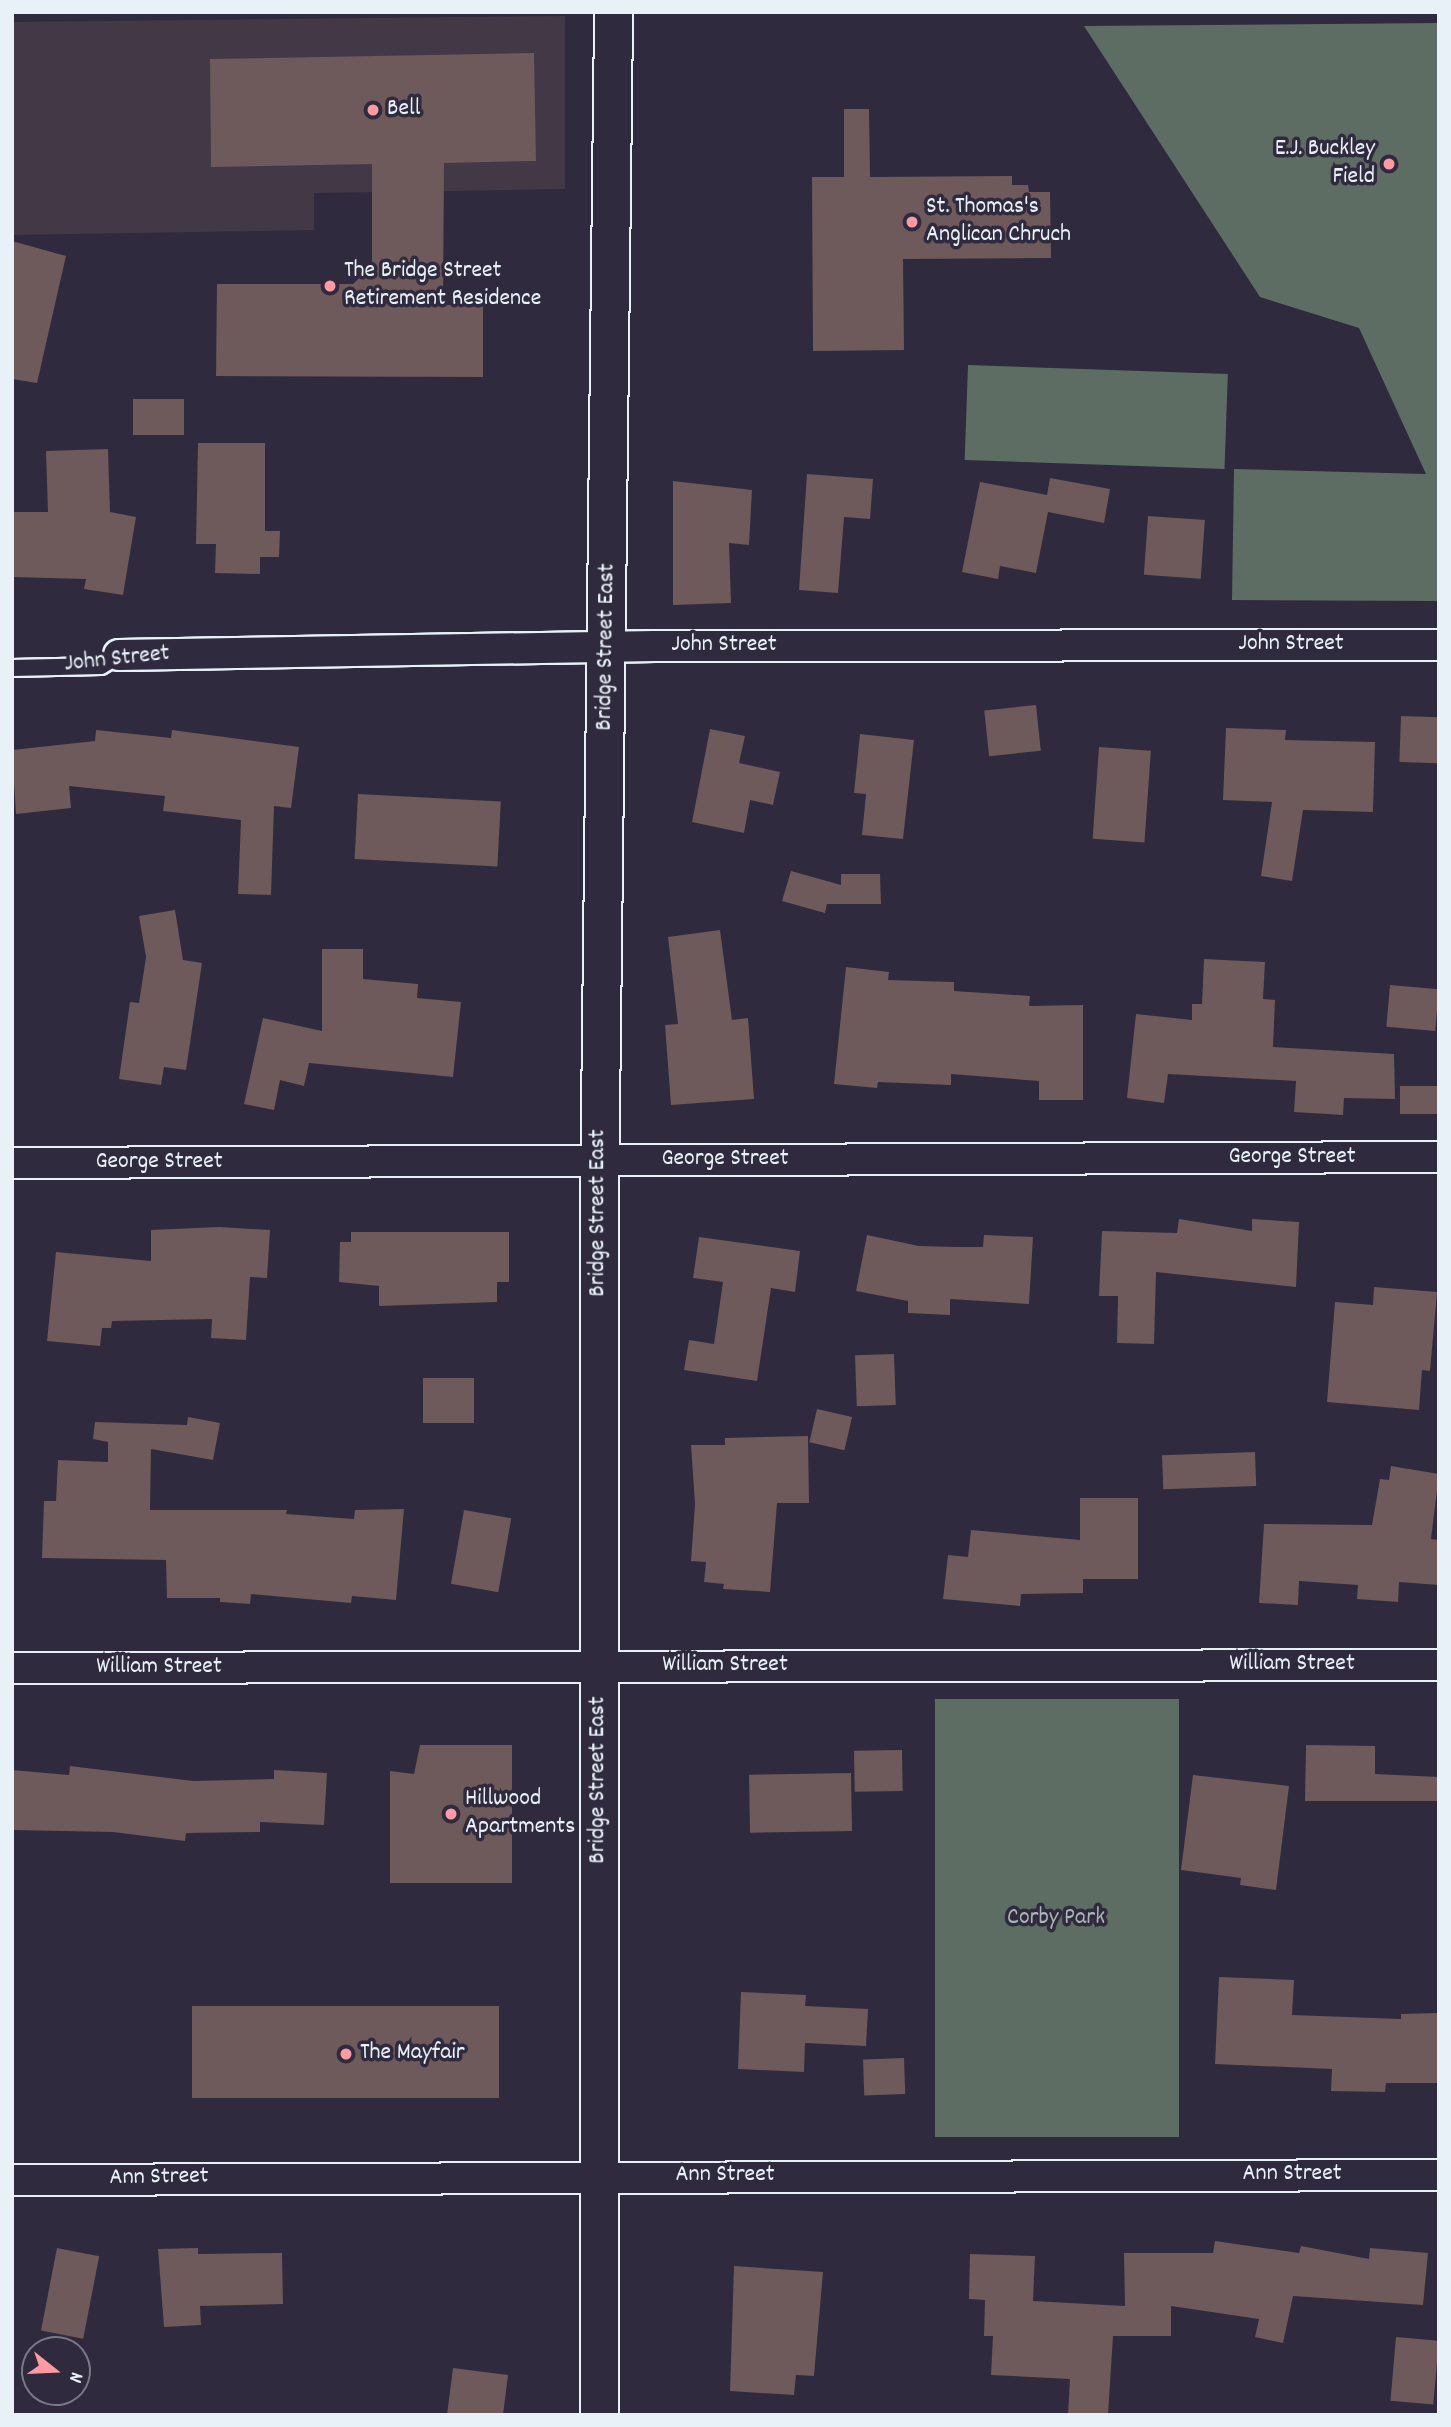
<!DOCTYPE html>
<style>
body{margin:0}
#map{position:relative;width:1451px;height:2427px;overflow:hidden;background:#2f2a3d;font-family:Dekko,sans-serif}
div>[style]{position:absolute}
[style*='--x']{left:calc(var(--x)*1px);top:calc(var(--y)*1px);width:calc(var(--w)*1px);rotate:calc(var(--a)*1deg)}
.built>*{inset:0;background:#423846}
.green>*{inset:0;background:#5e6d63;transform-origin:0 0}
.building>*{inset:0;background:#6e595b;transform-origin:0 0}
.roads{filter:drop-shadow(2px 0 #e8f1f8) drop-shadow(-2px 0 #e8f1f8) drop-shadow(0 2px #e8f1f8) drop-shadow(0 -2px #e8f1f8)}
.service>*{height:16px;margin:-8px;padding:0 8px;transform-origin:8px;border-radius:8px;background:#2f2a3d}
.minor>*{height:30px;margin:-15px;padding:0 15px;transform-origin:15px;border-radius:15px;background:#2f2a3d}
.tertiary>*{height:37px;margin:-18.5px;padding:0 18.5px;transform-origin:18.5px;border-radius:18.5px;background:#2f2a3d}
.dots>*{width:19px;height:19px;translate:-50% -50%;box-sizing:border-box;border:4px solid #2f2a3d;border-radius:50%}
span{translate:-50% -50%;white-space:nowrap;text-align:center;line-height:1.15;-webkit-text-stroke:7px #2f2a3d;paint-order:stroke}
.poi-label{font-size:24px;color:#e8f1f8}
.left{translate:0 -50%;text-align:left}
.right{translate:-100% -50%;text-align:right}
.street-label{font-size:24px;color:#e8f1f8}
.park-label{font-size:24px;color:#aab6b5}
.frame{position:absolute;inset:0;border:14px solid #e8f1f8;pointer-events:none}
.north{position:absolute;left:21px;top:2336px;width:70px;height:70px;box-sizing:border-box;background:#2f2a3d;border:2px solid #797a88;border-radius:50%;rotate:108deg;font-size:19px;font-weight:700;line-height:28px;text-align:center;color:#e8f1f8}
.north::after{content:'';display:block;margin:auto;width:24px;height:32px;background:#ff9aa2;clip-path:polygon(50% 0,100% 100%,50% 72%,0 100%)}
</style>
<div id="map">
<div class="built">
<i style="clip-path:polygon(565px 16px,565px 189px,314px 193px,314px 230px,12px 235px,12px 22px)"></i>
</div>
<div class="green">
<i style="clip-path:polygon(1439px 23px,1439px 601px,1232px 600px,1234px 469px,1426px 474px,1359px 328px,1260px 297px,1084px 26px)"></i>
<i style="left:968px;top:365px;width:260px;height:95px;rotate:2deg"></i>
<i style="left:935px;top:1699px;width:244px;height:438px"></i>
</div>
<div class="building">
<i style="clip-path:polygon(534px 53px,536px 161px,444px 163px,443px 305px,483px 305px,483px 377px,216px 376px,217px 284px,353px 284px,372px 266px,372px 164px,211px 167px,210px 59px)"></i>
<i style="clip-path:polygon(844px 109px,869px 109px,870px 177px,1012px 176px,1012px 185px,1028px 185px,1029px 192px,1050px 192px,1051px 258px,903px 259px,904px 350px,813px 351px,812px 177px,844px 177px)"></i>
<i style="clip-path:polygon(12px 241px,66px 256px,37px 383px,12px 379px)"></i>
<i style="left:133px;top:399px;width:51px;height:36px"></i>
<i style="clip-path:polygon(198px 443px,265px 443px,265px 531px,280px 531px,279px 557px,260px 557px,260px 574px,215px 573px,216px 544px,196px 544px)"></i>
<i style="clip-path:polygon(108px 449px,110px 512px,136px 517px,123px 595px,84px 589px,86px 579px,12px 577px,12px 512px,48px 512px,46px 451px)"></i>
<i style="clip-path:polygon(807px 474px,873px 479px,870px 519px,844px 517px,838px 593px,799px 590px)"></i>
<i style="clip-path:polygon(1050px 478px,1110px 489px,1104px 523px,1048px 512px,1036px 573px,1000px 566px,998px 579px,962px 572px,980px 482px,1047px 495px)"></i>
<i style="clip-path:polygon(673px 481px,752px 490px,749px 545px,729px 543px,731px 603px,673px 605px)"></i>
<i style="left:1148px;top:516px;width:57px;height:59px;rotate:4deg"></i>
<i style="left:1036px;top:705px;width:46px;height:52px;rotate:84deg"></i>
<i style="left:1401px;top:716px;width:38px;height:46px;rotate:2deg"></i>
<i style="clip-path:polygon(1226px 728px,1286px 730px,1285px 740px,1375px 742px,1373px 812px,1303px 810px,1292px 881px,1261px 876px,1272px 802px,1223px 800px)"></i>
<i style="clip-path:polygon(710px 729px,745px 736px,739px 763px,780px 772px,773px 805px,750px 800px,744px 833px,692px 822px)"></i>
<i style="clip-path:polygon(96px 730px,171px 738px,172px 730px,299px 747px,291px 808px,274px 806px,271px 895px,238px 894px,241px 820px,163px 811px,165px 796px,69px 786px,71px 808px,16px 814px,12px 750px,95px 741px)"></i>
<i style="clip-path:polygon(860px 734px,914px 740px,903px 839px,862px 835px,866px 794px,854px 793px)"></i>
<i style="left:1099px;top:747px;width:52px;height:92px;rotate:4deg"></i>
<i style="left:358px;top:794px;width:143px;height:65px;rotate:3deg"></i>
<i style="clip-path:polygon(791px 871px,841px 885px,841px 874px,880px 874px,881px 904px,827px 904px,825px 913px,782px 901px)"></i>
<i style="clip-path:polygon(175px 910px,183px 960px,202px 963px,186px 1070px,164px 1067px,161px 1085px,119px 1079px,130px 1002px,139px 1003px,146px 957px,139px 916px)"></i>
<i style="clip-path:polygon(720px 930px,732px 1020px,748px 1018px,754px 1099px,671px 1105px,665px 1025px,678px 1024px,668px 937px)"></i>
<i style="clip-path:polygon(322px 949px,363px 949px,363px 979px,418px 984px,417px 998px,461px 1002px,453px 1077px,309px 1063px,304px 1086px,280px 1080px,274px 1110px,244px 1104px,263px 1018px,322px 1031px)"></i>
<i style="clip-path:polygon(1204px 959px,1265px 962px,1263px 999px,1275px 1000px,1273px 1047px,1394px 1054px,1395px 1099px,1344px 1098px,1343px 1115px,1294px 1112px,1296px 1081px,1168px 1074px,1164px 1103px,1127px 1098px,1136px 1014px,1192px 1020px,1192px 1004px,1202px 1004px)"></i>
<i style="clip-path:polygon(846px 967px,889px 972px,888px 980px,954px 982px,954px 991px,1030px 996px,1029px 1006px,1083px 1005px,1083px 1100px,1039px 1100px,1039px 1081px,951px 1074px,951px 1085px,878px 1082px,877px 1088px,834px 1084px)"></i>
<i style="left:1390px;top:985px;width:49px;height:42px;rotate:5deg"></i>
<i style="left:1400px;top:1086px;width:39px;height:28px"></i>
<i style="clip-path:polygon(1179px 1219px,1252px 1231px,1252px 1219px,1299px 1222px,1296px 1287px,1156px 1272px,1154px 1344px,1117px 1343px,1118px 1296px,1099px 1296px,1102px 1231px,1177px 1233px)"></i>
<i style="clip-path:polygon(219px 1227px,270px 1230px,267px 1278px,250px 1277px,246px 1340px,211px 1338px,212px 1319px,112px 1321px,111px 1328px,102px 1328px,100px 1346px,47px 1341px,56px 1252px,151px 1261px,151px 1230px)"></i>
<i style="clip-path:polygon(351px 1232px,509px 1232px,509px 1282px,497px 1282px,497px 1302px,379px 1306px,379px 1286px,339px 1282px,340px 1242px,351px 1242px)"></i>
<i style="clip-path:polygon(867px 1235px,919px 1246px,956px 1247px,983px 1247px,984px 1235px,1033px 1237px,1029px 1304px,950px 1299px,950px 1315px,908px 1313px,908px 1301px,856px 1291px)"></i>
<i style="clip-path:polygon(699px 1237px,800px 1251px,795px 1292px,771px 1288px,757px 1381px,684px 1370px,689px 1340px,714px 1344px,723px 1282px,693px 1278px)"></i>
<i style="clip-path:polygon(1374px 1287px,1437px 1292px,1430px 1371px,1422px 1370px,1419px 1410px,1327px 1402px,1335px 1302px,1373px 1305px)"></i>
<i style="left:894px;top:1354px;width:51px;height:39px;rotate:88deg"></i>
<i style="left:423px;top:1378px;width:51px;height:45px"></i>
<i style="left:817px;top:1409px;width:36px;height:34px;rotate:13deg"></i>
<i style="clip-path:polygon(188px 1417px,220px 1423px,213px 1460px,151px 1449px,150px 1510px,287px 1510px,286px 1514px,354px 1519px,355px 1510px,404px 1509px,396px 1600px,352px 1596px,351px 1603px,251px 1594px,250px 1604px,220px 1602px,220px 1598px,167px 1598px,166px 1560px,42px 1558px,44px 1501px,56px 1501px,58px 1460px,108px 1462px,108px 1442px,93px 1439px,95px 1422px,187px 1425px)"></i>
<i style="clip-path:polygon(808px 1436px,809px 1503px,777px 1503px,770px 1592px,723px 1589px,724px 1584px,704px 1582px,706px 1562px,691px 1561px,695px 1504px,691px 1445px,725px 1445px,725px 1438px)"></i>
<i style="left:1255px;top:1452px;width:34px;height:93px;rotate:88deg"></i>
<i style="clip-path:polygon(1391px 1466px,1439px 1474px,1431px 1539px,1439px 1540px,1439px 1585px,1399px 1582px,1398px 1602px,1357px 1599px,1358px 1585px,1299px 1581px,1298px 1605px,1259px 1603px,1264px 1524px,1372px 1525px,1380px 1479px,1389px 1480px)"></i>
<i style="clip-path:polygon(1080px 1498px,1138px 1498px,1138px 1579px,1083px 1579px,1083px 1593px,1021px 1594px,1020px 1606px,943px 1599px,948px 1555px,968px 1557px,971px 1530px,1080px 1540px)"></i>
<i style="left:464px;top:1510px;width:48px;height:75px;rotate:10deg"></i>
<i style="clip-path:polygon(420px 1745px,512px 1745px,512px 1883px,390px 1883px,390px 1771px,414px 1774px)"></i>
<i style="clip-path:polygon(1306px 1745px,1375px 1746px,1375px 1774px,1439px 1777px,1439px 1801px,1305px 1801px)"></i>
<i style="left:902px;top:1750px;width:41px;height:48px;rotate:89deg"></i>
<i style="clip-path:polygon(70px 1766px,193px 1781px,274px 1779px,274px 1770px,327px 1773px,324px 1825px,260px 1822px,260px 1832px,186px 1833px,185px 1841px,113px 1832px,12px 1830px,12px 1770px,69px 1775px)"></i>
<i style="left:851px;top:1773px;width:58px;height:102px;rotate:89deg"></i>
<i style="clip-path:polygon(1193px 1775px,1289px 1786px,1276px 1890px,1240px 1885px,1241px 1878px,1181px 1870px)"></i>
<i style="clip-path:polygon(1219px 1977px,1294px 1980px,1292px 2015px,1401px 2019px,1401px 2014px,1439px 2013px,1439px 2083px,1386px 2083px,1385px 2092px,1331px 2091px,1332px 2069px,1215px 2064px)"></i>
<i style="clip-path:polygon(741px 1992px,806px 1995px,805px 2006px,868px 2009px,866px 2046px,805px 2043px,804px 2072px,738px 2069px)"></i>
<i style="left:499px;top:2006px;width:92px;height:307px;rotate:90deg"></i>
<i style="left:904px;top:2058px;width:36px;height:41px;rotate:88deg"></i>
<i style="clip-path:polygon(1215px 2241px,1299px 2253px,1301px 2246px,1369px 2259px,1370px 2248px,1428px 2253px,1423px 2305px,1293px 2296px,1283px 2343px,1255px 2337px,1259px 2319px,1171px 2306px,1171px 2336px,1113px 2336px,1108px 2415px,1068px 2415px,1070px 2379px,991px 2375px,993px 2336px,984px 2336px,985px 2300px,969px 2299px,970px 2254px,1035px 2256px,1033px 2301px,1125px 2306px,1124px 2253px,1213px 2253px)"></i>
<i style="left:57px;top:2248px;width:43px;height:84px;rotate:11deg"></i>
<i style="clip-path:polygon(198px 2248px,198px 2254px,282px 2253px,283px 2304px,200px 2306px,201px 2325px,164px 2327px,158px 2249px)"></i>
<i style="clip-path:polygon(734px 2266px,823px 2272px,814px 2376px,796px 2375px,794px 2395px,730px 2391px)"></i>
<i style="left:1396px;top:2337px;width:43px;height:64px;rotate:5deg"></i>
<i style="clip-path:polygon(453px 2368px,508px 2375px,503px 2415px,447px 2415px)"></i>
</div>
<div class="roads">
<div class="service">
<i style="--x:12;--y:668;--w:89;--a:-1.3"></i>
<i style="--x:101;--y:666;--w:21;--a:-31"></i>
</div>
<div class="minor">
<i style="--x:119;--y:655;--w:536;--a:-0.96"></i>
<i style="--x:655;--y:646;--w:784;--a:-0.07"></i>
<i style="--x:12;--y:1163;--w:1427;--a:-0.24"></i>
<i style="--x:12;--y:1668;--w:1427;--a:-0.12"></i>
<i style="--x:12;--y:2180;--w:1427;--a:-0.2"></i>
</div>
<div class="tertiary">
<i style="--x:599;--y:2415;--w:1218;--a:-90"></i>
<i style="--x:599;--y:1197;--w:1185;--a:-89.32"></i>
</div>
</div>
<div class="dots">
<i style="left:373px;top:110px;background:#ff9aa2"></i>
<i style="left:1389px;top:164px;background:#ff9aa2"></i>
<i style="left:912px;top:222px;background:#ff9aa2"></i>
<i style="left:330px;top:286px;background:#ff9aa2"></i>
<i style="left:451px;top:1814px;background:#ff9aa2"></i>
<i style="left:346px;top:2054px;background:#ff9aa2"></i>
</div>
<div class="poi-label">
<span class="left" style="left:387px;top:110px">Bell</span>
<span class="right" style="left:1375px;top:164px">E.J. Buckley<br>Field</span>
<span class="left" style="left:926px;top:222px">St. Thomas's<br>Anglican Chruch</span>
<span class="left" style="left:344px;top:286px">The Bridge Street<br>Retirement Residence</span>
<span class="left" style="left:465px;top:1814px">Hillwood<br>Apartments</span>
<span class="left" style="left:360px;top:2054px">The Mayfair</span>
</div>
<div class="street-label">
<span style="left:1291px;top:645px">John Street</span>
<span style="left:724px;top:646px">John Street</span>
<span style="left:607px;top:647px;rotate:-89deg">Bridge Street East</span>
<span style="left:117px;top:660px;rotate:-6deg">John Street</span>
<span style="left:1292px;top:1158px">George Street</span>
<span style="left:725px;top:1160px">George Street</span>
<span style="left:159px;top:1163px">George Street</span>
<span style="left:599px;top:1213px;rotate:-90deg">Bridge Street East</span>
<span style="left:1292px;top:1665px">William Street</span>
<span style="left:725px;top:1666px">William Street</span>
<span style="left:159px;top:1668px">William Street</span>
<span style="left:599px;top:1780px;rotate:-90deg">Bridge Street East</span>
<span style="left:1292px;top:2175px">Ann Street</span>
<span style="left:725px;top:2176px">Ann Street</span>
<span style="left:159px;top:2178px;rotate:-1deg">Ann Street</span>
</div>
<div class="park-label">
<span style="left:1056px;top:1919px">Corby Park</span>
</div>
<div class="frame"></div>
<div class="north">N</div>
</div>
